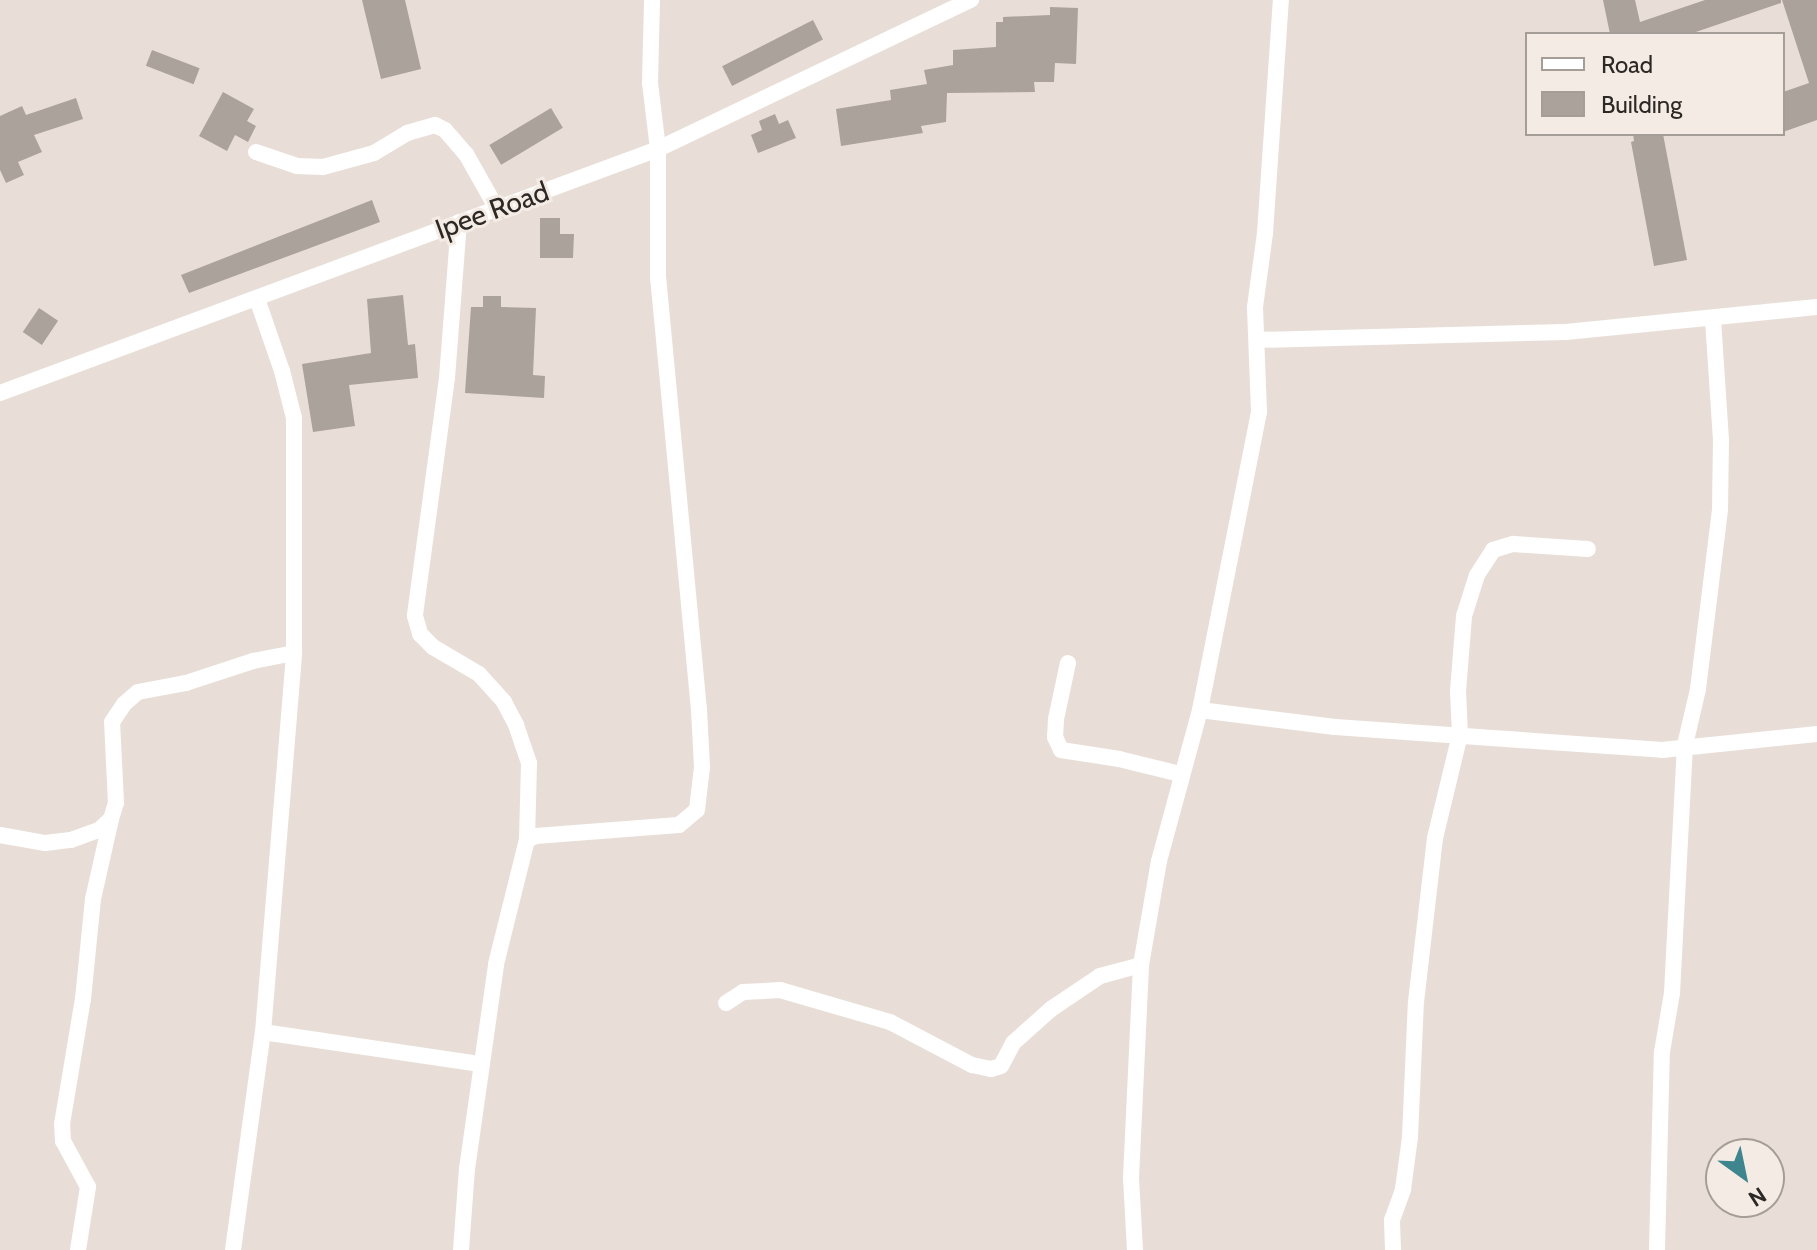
<!DOCTYPE html>
<style>
body{margin:0}
#map{position:relative;width:1817px;height:1250px;overflow:hidden;background:#e8ded7;font-family:Cabin,sans-serif}
div>[style]{position:absolute}
[style*='--x']{left:calc(var(--x)*1px);top:calc(var(--y)*1px);width:calc(var(--w)*1px);rotate:calc(var(--a)*1deg)}
.building>*{inset:0;background:#aba29c;transform-origin:0 0}
.minor>*{height:16px;margin:-8px;padding:0 8px;transform-origin:8px;border-radius:8px;background:#fff}
span{translate:-50% -50%;white-space:nowrap;text-align:center;line-height:1.15;-webkit-text-stroke:6px #f5ebe5;paint-order:stroke}
.street-label{font-size:28px;color:#2c2825}
.legend{position:absolute;left:1525px;top:32px;width:260px;height:104px;box-sizing:border-box;background:#f5ebe5;border:2px solid #a59d98;margin:0;padding:10px 14px;list-style:none;font-size:24px;color:#2c2825}
.legend li{display:flex;align-items:center;gap:16px;height:40px}
.legend b{width:40px;border:2px solid #a59d98}
.north{position:absolute;left:1705px;top:1138px;width:80px;height:80px;box-sizing:border-box;background:#f5ebe5;border:2px solid #a59d98;border-radius:50%;rotate:147deg;font-size:22px;font-weight:700;line-height:32px;text-align:center;color:#2c2825}
.north::after{content:'';display:block;margin:auto;width:28px;height:36px;background:#3e858e;clip-path:polygon(50% 0,100% 100%,50% 72%,0 100%)}
</style>
<div id="map">
<div class="building">
<i style="clip-path:polygon(362px 0,405px 0,421px 69px,381px 79px)"></i>
<i style="clip-path:polygon(1603px 0,1635px 0,1640px 22px,1705px 0,1781px 0,1781px 3px,1690px 34px,1610px 34px)"></i>
<i style="clip-path:polygon(1782px 0,1817px 0,1817px 120px,1783px 132px,1783px 92px,1809px 83px)"></i>
<i style="clip-path:polygon(1050px 7px,1078px 8px,1076px 64px,1055px 63px,1054px 82px,1034px 82px,1035px 92px,947px 93px,946px 122px,921px 126px,923px 133px,841px 146px,836px 109px,891px 100px,890px 90px,927px 84px,924px 70px,953px 65px,953px 50px,996px 47px,996px 22px,1003px 22px,1003px 17px,1050px 15px)"></i>
<i style="left:813px;top:20px;width:22px;height:102px;rotate:63deg"></i>
<i style="left:152px;top:50px;width:51px;height:17px;rotate:21deg"></i>
<i style="clip-path:polygon(223px 92px,254px 109px,247px 121px,256px 126px,248px 142px,235px 135px,227px 151px,199px 136px)"></i>
<i style="clip-path:polygon(76px 98px,83px 119px,34px 135px,42px 152px,18px 162px,24px 175px,6px 183px,0 170px,0 116px,22px 106px,26px 115px)"></i>
<i style="left:551px;top:108px;width:23px;height:72px;rotate:59deg"></i>
<i style="clip-path:polygon(775px 114px,779px 124px,788px 120px,796px 138px,758px 153px,751px 135px,762px 130px,759px 121px)"></i>
<i style="clip-path:polygon(1633px 134px,1663px 134px,1687px 260px,1654px 266px,1631px 142px,1634px 141px)"></i>
<i style="clip-path:polygon(372px 200px,380px 222px,189px 293px,181px 275px)"></i>
<i style="clip-path:polygon(540px 218px,560px 218px,560px 234px,574px 234px,573px 258px,540px 258px)"></i>
<i style="clip-path:polygon(403px 295px,408px 345px,415px 344px,418px 378px,349px 385px,355px 426px,313px 432px,302px 364px,371px 353px,367px 299px)"></i>
<i style="clip-path:polygon(483px 296px,501px 296px,501px 307px,536px 308px,533px 375px,545px 376px,544px 398px,465px 393px,471px 307px,483px 307px)"></i>
<i style="left:39px;top:308px;width:23px;height:29px;rotate:34deg"></i>
</div>
<div class="minor">
<i style="--x:256;--y:152;--w:43;--a:18.9"></i>
<i style="--x:297;--y:166;--w:26;--a:2"></i>
<i style="--x:323;--y:167;--w:53;--a:-15.4"></i>
<i style="--x:374;--y:153;--w:39;--a:-31"></i>
<i style="--x:407;--y:133;--w:29;--a:-16"></i>
<i style="--x:435;--y:125;--w:11;--a:27"></i>
<i style="--x:445;--y:130;--w:32;--a:49"></i>
<i style="--x:466;--y:154;--w:63;--a:60.6"></i>
<i style="--x:459;--y:222;--w:156;--a:94.4"></i>
<i style="--x:447;--y:378;--w:240;--a:97.7"></i>
<i style="--x:415;--y:616;--w:19;--a:74"></i>
<i style="--x:420;--y:634;--w:18;--a:45"></i>
<i style="--x:433;--y:647;--w:53;--a:30.4"></i>
<i style="--x:479;--y:674;--w:38;--a:48"></i>
<i style="--x:504;--y:702;--w:26;--a:62"></i>
<i style="--x:516;--y:725;--w:40;--a:71.1"></i>
<i style="--x:529;--y:763;--w:77;--a:91.5"></i>
<i style="--x:1257;--y:340;--w:309;--a:-1.5"></i>
<i style="--x:1566;--y:332;--w:252;--a:-5.7"></i>
<i style="--x:0;--y:393;--w:702;--a:-20.35"></i>
<i style="--x:658;--y:149;--w:347;--a:-25.5"></i>
<i style="--x:1068;--y:663;--w:57;--a:102.1"></i>
<i style="--x:1056;--y:719;--w:18;--a:93"></i>
<i style="--x:1055;--y:737;--w:14;--a:65"></i>
<i style="--x:1061;--y:750;--w:59;--a:8.8"></i>
<i style="--x:1119;--y:759;--w:63;--a:13.8"></i>
<i style="--x:1200;--y:710;--w:136;--a:7.2"></i>
<i style="--x:1335;--y:727;--w:328;--a:4"></i>
<i style="--x:1662;--y:750;--w:156;--a:-5.9"></i>
<i style="--x:0;--y:835;--w:46;--a:10.1"></i>
<i style="--x:45;--y:843;--w:26;--a:-7"></i>
<i style="--x:71;--y:840;--w:30;--a:-20"></i>
<i style="--x:99;--y:830;--w:16;--a:-43"></i>
<i style="--x:111;--y:819;--w:17;--a:-73"></i>
<i style="--x:116;--y:803;--w:81;--a:-92.8"></i>
<i style="--x:112;--y:722;--w:22;--a:-56"></i>
<i style="--x:124;--y:704;--w:18;--a:-41"></i>
<i style="--x:138;--y:692;--w:49;--a:-10.6"></i>
<i style="--x:186;--y:683;--w:71;--a:-18.2"></i>
<i style="--x:253;--y:661;--w:42;--a:-11"></i>
<i style="--x:726;--y:1003;--w:20;--a:-33"></i>
<i style="--x:743;--y:992;--w:37;--a:-3"></i>
<i style="--x:780;--y:990;--w:115;--a:16.2"></i>
<i style="--x:890;--y:1022;--w:93;--a:27.7"></i>
<i style="--x:972;--y:1065;--w:19;--a:12"></i>
<i style="--x:991;--y:1069;--w:10;--a:-17"></i>
<i style="--x:1001;--y:1066;--w:26;--a:-62"></i>
<i style="--x:1013;--y:1043;--w:51;--a:-41.8"></i>
<i style="--x:1051;--y:1009;--w:59;--a:-34"></i>
<i style="--x:1100;--y:976;--w:42;--a:-15"></i>
<i style="--x:263;--y:1032;--w:220;--a:8.4"></i>
<i style="--x:78;--y:1250;--w:64;--a:-81"></i>
<i style="--x:88;--y:1187;--w:52;--a:-118.5"></i>
<i style="--x:63;--y:1141;--w:17;--a:-93"></i>
<i style="--x:62;--y:1124;--w:127;--a:-80.5"></i>
<i style="--x:83;--y:999;--w:100;--a:-84.3"></i>
<i style="--x:93;--y:899;--w:82;--a:-77.3"></i>
<i style="--x:233;--y:1250;--w:220;--a:-82.2"></i>
<i style="--x:263;--y:1032;--w:380;--a:-85.3"></i>
<i style="--x:294;--y:653;--w:235;--a:-90"></i>
<i style="--x:294;--y:418;--w:49;--a:-104.3"></i>
<i style="--x:282;--y:371;--w:76;--a:-109.1"></i>
<i style="--x:461;--y:1250;--w:81;--a:-85.8"></i>
<i style="--x:467;--y:1169;--w:207;--a:-81.9"></i>
<i style="--x:496;--y:964;--w:128;--a:-76"></i>
<i style="--x:527;--y:840;--w:10;--a:-24"></i>
<i style="--x:536;--y:836;--w:143;--a:-4.4"></i>
<i style="--x:679;--y:825;--w:23;--a:-40"></i>
<i style="--x:697;--y:810;--w:43;--a:-83.4"></i>
<i style="--x:702;--y:767;--w:57;--a:-93"></i>
<i style="--x:699;--y:710;--w:433;--a:-95.4"></i>
<i style="--x:658;--y:279;--w:130;--a:-90"></i>
<i style="--x:658;--y:149;--w:66;--a:-96.9"></i>
<i style="--x:650;--y:83;--w:83;--a:-88.6"></i>
<i style="--x:1135;--y:1250;--w:72;--a:-93.2"></i>
<i style="--x:1131;--y:1178;--w:213;--a:-87.3"></i>
<i style="--x:1141;--y:965;--w:106;--a:-80.2"></i>
<i style="--x:1159;--y:861;--w:156;--a:-74.8"></i>
<i style="--x:1200;--y:710;--w:304;--a:-78.8"></i>
<i style="--x:1259;--y:412;--w:105;--a:-92.2"></i>
<i style="--x:1255;--y:307;--w:75;--a:-82.3"></i>
<i style="--x:1265;--y:233;--w:234;--a:-86.1"></i>
<i style="--x:1393;--y:1250;--w:30;--a:-92"></i>
<i style="--x:1392;--y:1220;--w:33;--a:-70"></i>
<i style="--x:1403;--y:1189;--w:52;--a:-82.3"></i>
<i style="--x:1410;--y:1137;--w:135;--a:-87.5"></i>
<i style="--x:1416;--y:1002;--w:165;--a:-83.4"></i>
<i style="--x:1435;--y:838;--w:106;--a:-76.4"></i>
<i style="--x:1460;--y:735;--w:44;--a:-92.6"></i>
<i style="--x:1458;--y:691;--w:75;--a:-85.4"></i>
<i style="--x:1464;--y:616;--w:43;--a:-72.4"></i>
<i style="--x:1477;--y:575;--w:30;--a:-57"></i>
<i style="--x:1493;--y:550;--w:21;--a:-17"></i>
<i style="--x:1513;--y:544;--w:75;--a:3.8"></i>
<i style="--x:1657;--y:1250;--w:198;--a:-88.6"></i>
<i style="--x:1662;--y:1052;--w:60;--a:-80.4"></i>
<i style="--x:1672;--y:993;--w:248;--a:-87"></i>
<i style="--x:1685;--y:745;--w:57;--a:-76.9"></i>
<i style="--x:1698;--y:689;--w:181;--a:-83"></i>
<i style="--x:1720;--y:509;--w:69;--a:-89.2"></i>
<i style="--x:1721;--y:440;--w:122;--a:-93.8"></i>
</div>
<div class="street-label">
<span style="left:492px;top:210px;rotate:-20deg">Ipee Road</span>
</div>
<ul class="legend">
<li><b style="height:10px;background:#fff"></b>Road</li>
<li><b style="height:22px;background:#aba29c"></b>Building</li>
</ul>
<div class="north">N</div>
</div>
